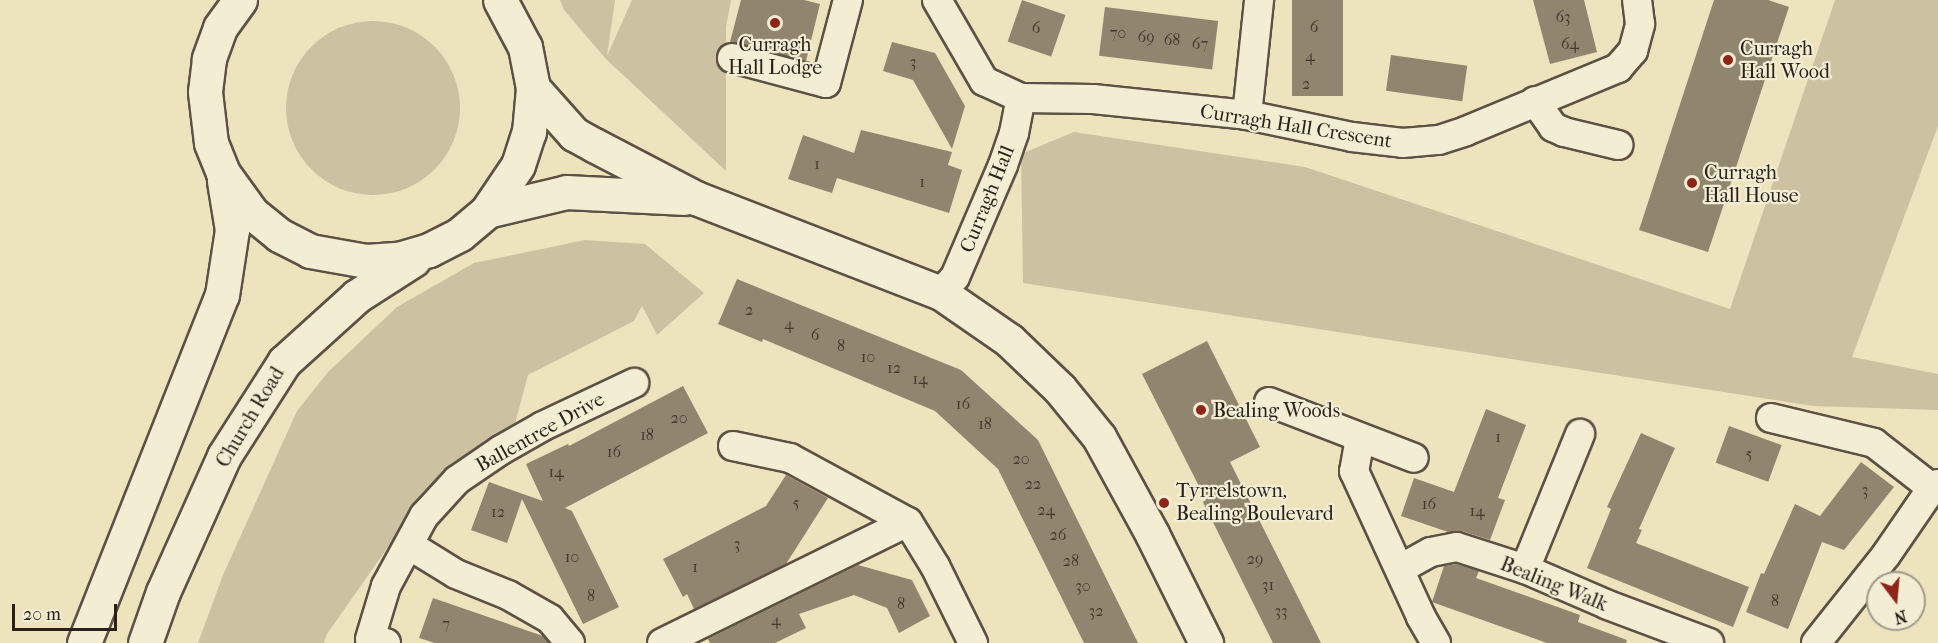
<!DOCTYPE html>
<style>
body{margin:0}
#map{position:relative;width:1938px;height:643px;overflow:hidden;background:#ede3bd;font-family:"IM FELL French Canon",serif}
div>[style]{position:absolute}
[style*='--x']{left:calc(var(--x)*1px);top:calc(var(--y)*1px);width:calc(var(--w)*1px);rotate:calc(var(--a)*1deg)}
.green>*{inset:0;background:#ccc2a1}
.round{border-radius:50%}
.building>*{inset:0;background:#90856f;transform-origin:0 0}
.roads{filter:drop-shadow(2px 0 #5c5144) drop-shadow(-2px 0 #5c5144) drop-shadow(0 2px #5c5144) drop-shadow(0 -2px #5c5144)}
.street>*{height:28px;margin:-14px;padding:0 14px;transform-origin:14px;border-radius:14px;background:#f3edd4}
.secondary>*{height:33px;margin:-16.5px;padding:0 16.5px;transform-origin:16.5px;border-radius:16.5px;background:#f3edd4}
.dots>*{width:16px;height:16px;translate:-50% -50%;box-sizing:border-box;border:3px solid #f3edd4;border-radius:50%}
span{translate:-50% -50%;white-space:nowrap;text-align:center;line-height:1.15;-webkit-text-stroke:4.5px #f3edd4;paint-order:stroke}
.number-label{font-size:16px;color:#453930}
.number-label span{-webkit-text-stroke-width:0}
.poi-label{font-size:20px;color:#2c201b}
.left{translate:0 -50%;text-align:left}
.street-label{font-size:20px;color:#2c201b}
.north{position:absolute;left:1866px;top:571px;width:60px;height:60px;box-sizing:border-box;background:#f3edd4;border:2px solid #a39b8a;border-radius:50%;rotate:164deg;font-size:16px;font-weight:700;line-height:24px;text-align:center;color:#2c201b}
.north::after{content:'';display:block;margin:auto;width:21px;height:27px;background:#8f2418;clip-path:polygon(50% 0,100% 100%,50% 72%,0 100%)}
.scale{position:absolute;left:12px;top:604px;width:105px;height:27px;box-sizing:border-box;border:3px solid #2c201b;border-top:0;padding-left:8px;font-size:18px;line-height:21px;white-space:nowrap;color:#2c201b;-webkit-text-stroke:4px #f3edd4;paint-order:stroke}
</style>
<div id="map">
<div class="green">
<i style="clip-path:polygon(560px 0,615px 0,607px 56px,632px 0,731px 0,726px 27px,726px 171px,606px 59px,564px 10px)"></i>
<i style="clip-path:polygon(1835px 0,1938px 0,1938px 126px,1852px 357px,1938px 374px,1938px 410px,1813px 406px,1023px 283px,1021px 154px,1074px 132px,1305px 167px,1730px 309px)"></i>
<i class="round" style="left:286px;top:21px;width:174px;height:174px"></i>
<i style="clip-path:polygon(585px 240px,645px 244px,704px 293px,657px 335px,642px 306px,634px 321px,528px 375px,513px 431px,414px 510px,327px 634px,324px 643px,198px 643px,223px 575px,297px 411px,328px 372px,397px 307px,474px 263px)"></i>
</div>
<div class="building">
<i style="clip-path:polygon(741px 0,804px 0,820px 4px,806px 61px,730px 42px)"></i>
<i style="left:1022px;top:0;width:46px;height:44px;rotate:19deg"></i>
<i style="left:1292px;top:0;width:51px;height:96px"></i>
<i style="clip-path:polygon(1533px 0,1584px 0,1597px 52px,1550px 64px)"></i>
<i style="clip-path:polygon(1714px 0,1768px 0,1789px 7px,1708px 252px,1639px 230px)"></i>
<i style="left:1105px;top:7px;width:114px;height:49px;rotate:7deg"></i>
<i style="clip-path:polygon(892px 42px,935px 53px,965px 106px,952px 149px,913px 80px,883px 71px)"></i>
<i style="left:1391px;top:55px;width:77px;height:36px;rotate:8deg"></i>
<i style="clip-path:polygon(861px 130px,952px 152px,948px 165px,962px 170px,949px 213px,837px 178px,832px 193px,788px 179px,803px 135px,854px 153px)"></i>
<i style="clip-path:polygon(737px 279px,961px 370px,1038px 440px,1138px 643px,1084px 643px,998px 469px,935px 411px,763px 339px,762px 342px,718px 324px)"></i>
<i style="clip-path:polygon(1207px 341px,1260px 447px,1230px 462px,1321px 643px,1273px 643px,1203px 502px,1206px 500px,1142px 374px)"></i>
<i style="clip-path:polygon(683px 386px,708px 433px,565px 508px,572px 511px,619px 607px,583px 624px,522px 499px,507px 543px,471px 530px,489px 482px,543px 501px,526px 464px,568px 444px,569px 446px)"></i>
<i style="clip-path:polygon(1486px 409px,1526px 425px,1498px 498px,1505px 500px,1490px 540px,1462px 531px,1448px 532px,1401px 516px,1414px 478px,1454px 492px)"></i>
<i style="left:1729px;top:426px;width:56px;height:39px;rotate:20deg"></i>
<i style="clip-path:polygon(1641px 433px,1675px 448px,1639px 529px,1642px 530px,1636px 543px,1749px 587px,1733px 627px,1587px 568px,1611px 509px,1607px 507px)"></i>
<i style="clip-path:polygon(1861px 462px,1894px 487px,1844px 550px,1822px 542px,1788px 629px,1746px 612px,1761px 573px,1764px 574px,1795px 504px,1820px 516px)"></i>
<i style="clip-path:polygon(786px 475px,828px 498px,786px 564px,694px 609px,687px 594px,683px 597px,663px 559px,766px 506px)"></i>
<i style="clip-path:polygon(1456px 564px,1479px 571px,1476px 578px,1580px 615px,1578px 622px,1627px 640px,1626px 643px,1547px 643px,1432px 602px,1444px 566px)"></i>
<i style="clip-path:polygon(858px 565px,912px 580px,930px 616px,899px 633px,887px 608px,854px 595px,799px 614px,806px 628px,775px 643px,710px 643px,708px 639px)"></i>
<i style="clip-path:polygon(433px 598px,543px 636px,549px 643px,435px 643px,419px 638px)"></i>
</div>
<div class="roads">
<div class="street">
<i style="--x:937;--y:0;--w:94;--a:59.9"></i>
<i style="--x:984;--y:81;--w:41;--a:24.7"></i>
<i style="--x:1021;--y:98;--w:72;--a:0.8"></i>
<i style="--x:1093;--y:99;--w:155;--a:5.9"></i>
<i style="--x:1247;--y:115;--w:107;--a:11.8"></i>
<i style="--x:1352;--y:137;--w:51;--a:6.7"></i>
<i style="--x:1403;--y:143;--w:36;--a:-5"></i>
<i style="--x:1439;--y:140;--w:28;--a:-18"></i>
<i style="--x:1466;--y:131;--w:165;--a:-22.5"></i>
<i style="--x:1618;--y:68;--w:23;--a:-49"></i>
<i style="--x:1633;--y:51;--w:28;--a:-75"></i>
<i style="--x:1640;--y:24;--w:24;--a:-97"></i>
<i style="--x:732;--y:58;--w:97;--a:14.9"></i>
<i style="--x:826;--y:83;--w:86;--a:-75.2"></i>
<i style="--x:1535;--y:101;--w:32;--a:55"></i>
<i style="--x:1553;--y:127;--w:12;--a:24"></i>
<i style="--x:1564;--y:132;--w:56;--a:13.5"></i>
<i style="--x:1247;--y:115;--w:116;--a:-84"></i>
<i style="--x:941;--y:293;--w:21;--a:-49"></i>
<i style="--x:955;--y:277;--w:122;--a:-66.8"></i>
<i style="--x:1003;--y:165;--w:34;--a:-71"></i>
<i style="--x:1014;--y:133;--w:36;--a:-79"></i>
<i style="--x:1269;--y:402;--w:155;--a:21.1"></i>
<i style="--x:1771;--y:418;--w:106;--a:13.6"></i>
<i style="--x:1874;--y:443;--w:73;--a:37.8"></i>
<i style="--x:1360;--y:438;--w:34;--a:100"></i>
<i style="--x:1354;--y:471;--w:161;--a:65.3"></i>
<i style="--x:1421;--y:617;--w:30;--a:60"></i>
<i style="--x:733;--y:446;--w:58;--a:11.9"></i>
<i style="--x:790;--y:458;--w:134;--a:28.5"></i>
<i style="--x:908;--y:522;--w:52;--a:58.5"></i>
<i style="--x:935;--y:566;--w:86;--a:63.7"></i>
<i style="--x:409;--y:545;--w:55;--a:31.7"></i>
<i style="--x:456;--y:574;--w:56;--a:22"></i>
<i style="--x:508;--y:595;--w:48;--a:29.7"></i>
<i style="--x:550;--y:619;--w:31;--a:50"></i>
<i style="--x:1400;--y:569;--w:35;--a:-29"></i>
<i style="--x:1431;--y:552;--w:26;--a:-11"></i>
<i style="--x:1457;--y:547;--w:71;--a:17.9"></i>
<i style="--x:1525;--y:569;--w:90;--a:23.4"></i>
<i style="--x:1608;--y:605;--w:108;--a:20.6"></i>
<i style="--x:1525;--y:569;--w:146;--a:-67.8"></i>
<i style="--x:386;--y:643;--w:16;--a:-166"></i>
<i style="--x:370;--y:639;--w:55;--a:-73.2"></i>
<i style="--x:386;--y:586;--w:80;--a:-61.5"></i>
<i style="--x:424;--y:516;--w:49;--a:-47.5"></i>
<i style="--x:457;--y:480;--w:53;--a:-34.3"></i>
<i style="--x:501;--y:450;--w:48;--a:-29.7"></i>
<i style="--x:543;--y:426;--w:101;--a:-25.3"></i>
<i style="--x:662;--y:643;--w:274;--a:-26.2"></i>
<i style="--x:1816;--y:643;--w:112;--a:-51.5"></i>
<i style="--x:1886;--y:555;--w:81;--a:-55.5"></i>
<i style="--x:1932;--y:488;--w:7;--a:-34"></i>
</div>
<div class="secondary">
<i style="--x:240;--y:0;--w:34;--a:126"></i>
<i style="--x:220;--y:28;--w:33;--a:110"></i>
<i style="--x:209;--y:59;--w:33;--a:97"></i>
<i style="--x:205;--y:92;--w:51;--a:83.3"></i>
<i style="--x:211;--y:143;--w:32;--a:68"></i>
<i style="--x:223;--y:173;--w:49;--a:54.1"></i>
<i style="--x:252;--y:213;--w:35;--a:39"></i>
<i style="--x:279;--y:235;--w:35;--a:27"></i>
<i style="--x:310;--y:251;--w:57;--a:10.1"></i>
<i style="--x:366;--y:261;--w:32;--a:-4"></i>
<i style="--x:398;--y:259;--w:32;--a:-16"></i>
<i style="--x:429;--y:250;--w:35;--a:-27"></i>
<i style="--x:460;--y:234;--w:35;--a:-40"></i>
<i style="--x:487;--y:211;--w:55;--a:-56"></i>
<i style="--x:518;--y:165;--w:35;--a:-72"></i>
<i style="--x:529;--y:132;--w:44;--a:-84.8"></i>
<i style="--x:533;--y:88;--w:42;--a:-101"></i>
<i style="--x:525;--y:47;--w:53;--a:-118"></i>
<i style="--x:533;--y:88;--w:62;--a:48.3"></i>
<i style="--x:574;--y:134;--w:23;--a:29"></i>
<i style="--x:594;--y:145;--w:115;--a:27.5"></i>
<i style="--x:696;--y:198;--w:263;--a:21.2"></i>
<i style="--x:941;--y:293;--w:83;--a:34.7"></i>
<i style="--x:1009;--y:340;--w:71;--a:43.9"></i>
<i style="--x:1060;--y:389;--w:62;--a:50.9"></i>
<i style="--x:1099;--y:437;--w:111;--a:61.3"></i>
<i style="--x:1152;--y:534;--w:122;--a:63.6"></i>
<i style="--x:487;--y:211;--w:82;--a:-13.4"></i>
<i style="--x:567;--y:192;--w:117;--a:2.9"></i>
<i style="--x:84;--y:643;--w:374;--a:-68.4"></i>
<i style="--x:222;--y:295;--w:66;--a:-81.3"></i>
<i style="--x:232;--y:230;--w:50;--a:-99.3"></i>
<i style="--x:145;--y:643;--w:54;--a:-70.6"></i>
<i style="--x:163;--y:592;--w:149;--a:-65.8"></i>
<i style="--x:224;--y:456;--w:112;--a:-57.4"></i>
<i style="--x:284;--y:362;--w:98;--a:-42.1"></i>
<i style="--x:357;--y:296;--w:67;--a:-32.7"></i>
</div>
</div>
<div class="dots">
<i style="left:775px;top:23px;background:#8f2418"></i>
<i style="left:1728px;top:60px;background:#8f2418"></i>
<i style="left:1692px;top:183px;background:#8f2418"></i>
<i style="left:1201px;top:410px;background:#8f2418"></i>
<i style="left:1164px;top:503px;background:#8f2418"></i>
</div>
<div class="number-label">
<span style="left:1563px;top:17px">63</span>
<span style="left:1314px;top:27px">6</span>
<span style="left:1036px;top:28px">6</span>
<span style="left:1118px;top:33px">70</span>
<span style="left:1146px;top:37px">69</span>
<span style="left:1172px;top:40px">68</span>
<span style="left:1200px;top:44px">67</span>
<span style="left:1570px;top:44px">64</span>
<span style="left:1310px;top:56px">4</span>
<span style="left:913px;top:62px">3</span>
<span style="left:1306px;top:84px">2</span>
<span style="left:817px;top:164px">1</span>
<span style="left:922px;top:182px">1</span>
<span style="left:749px;top:310px">2</span>
<span style="left:789px;top:324px">4</span>
<span style="left:815px;top:335px">6</span>
<span style="left:841px;top:346px">8</span>
<span style="left:868px;top:357px">10</span>
<span style="left:894px;top:368px">12</span>
<span style="left:920px;top:379px">14</span>
<span style="left:963px;top:404px">16</span>
<span style="left:679px;top:418px">20</span>
<span style="left:985px;top:424px">18</span>
<span style="left:647px;top:435px">18</span>
<span style="left:1498px;top:437px">1</span>
<span style="left:614px;top:452px">16</span>
<span style="left:1749px;top:454px">5</span>
<span style="left:1021px;top:459px">20</span>
<span style="left:556px;top:472px">14</span>
<span style="left:1033px;top:484px">22</span>
<span style="left:1865px;top:490px">3</span>
<span style="left:796px;top:503px">5</span>
<span style="left:1429px;top:504px">16</span>
<span style="left:1046px;top:510px">24</span>
<span style="left:1477px;top:511px">14</span>
<span style="left:498px;top:512px">12</span>
<span style="left:1058px;top:535px">26</span>
<span style="left:737px;top:544px">3</span>
<span style="left:572px;top:557px">10</span>
<span style="left:1255px;top:559px">29</span>
<span style="left:1071px;top:561px">28</span>
<span style="left:695px;top:567px">1</span>
<span style="left:1268px;top:585px">31</span>
<span style="left:1083px;top:586px">30</span>
<span style="left:591px;top:596px">8</span>
<span style="left:1775px;top:601px">8</span>
<span style="left:901px;top:604px">8</span>
<span style="left:1096px;top:611px">32</span>
<span style="left:1281px;top:611px">33</span>
<span style="left:776px;top:620px">4</span>
<span style="left:446px;top:624px">7</span>
</div>
<div class="poi-label">
<span style="left:775px;top:56px">Curragh<br>Hall Lodge</span>
<span class="left" style="left:1740px;top:60px">Curragh<br>Hall Wood</span>
<span class="left" style="left:1704px;top:184px">Curragh<br>Hall House</span>
<span class="left" style="left:1213px;top:410px">Bealing Woods</span>
<span class="left" style="left:1176px;top:502px">Tyrrelstown,<br>Bealing Boulevard</span>
</div>
<div class="street-label">
<span style="left:1296px;top:126px;rotate:9deg">Curragh Hall Crescent</span>
<span style="left:987px;top:199px;rotate:-68deg">Curragh Hall</span>
<span style="left:250px;top:417px;rotate:-59deg">Church Road</span>
<span style="left:540px;top:432px;rotate:-29deg">Ballentree Drive</span>
<span style="left:1554px;top:584px;rotate:22deg">Bealing Walk</span>
</div>
<div class="north">N</div>
<div class="scale">20 m</div>
</div>
